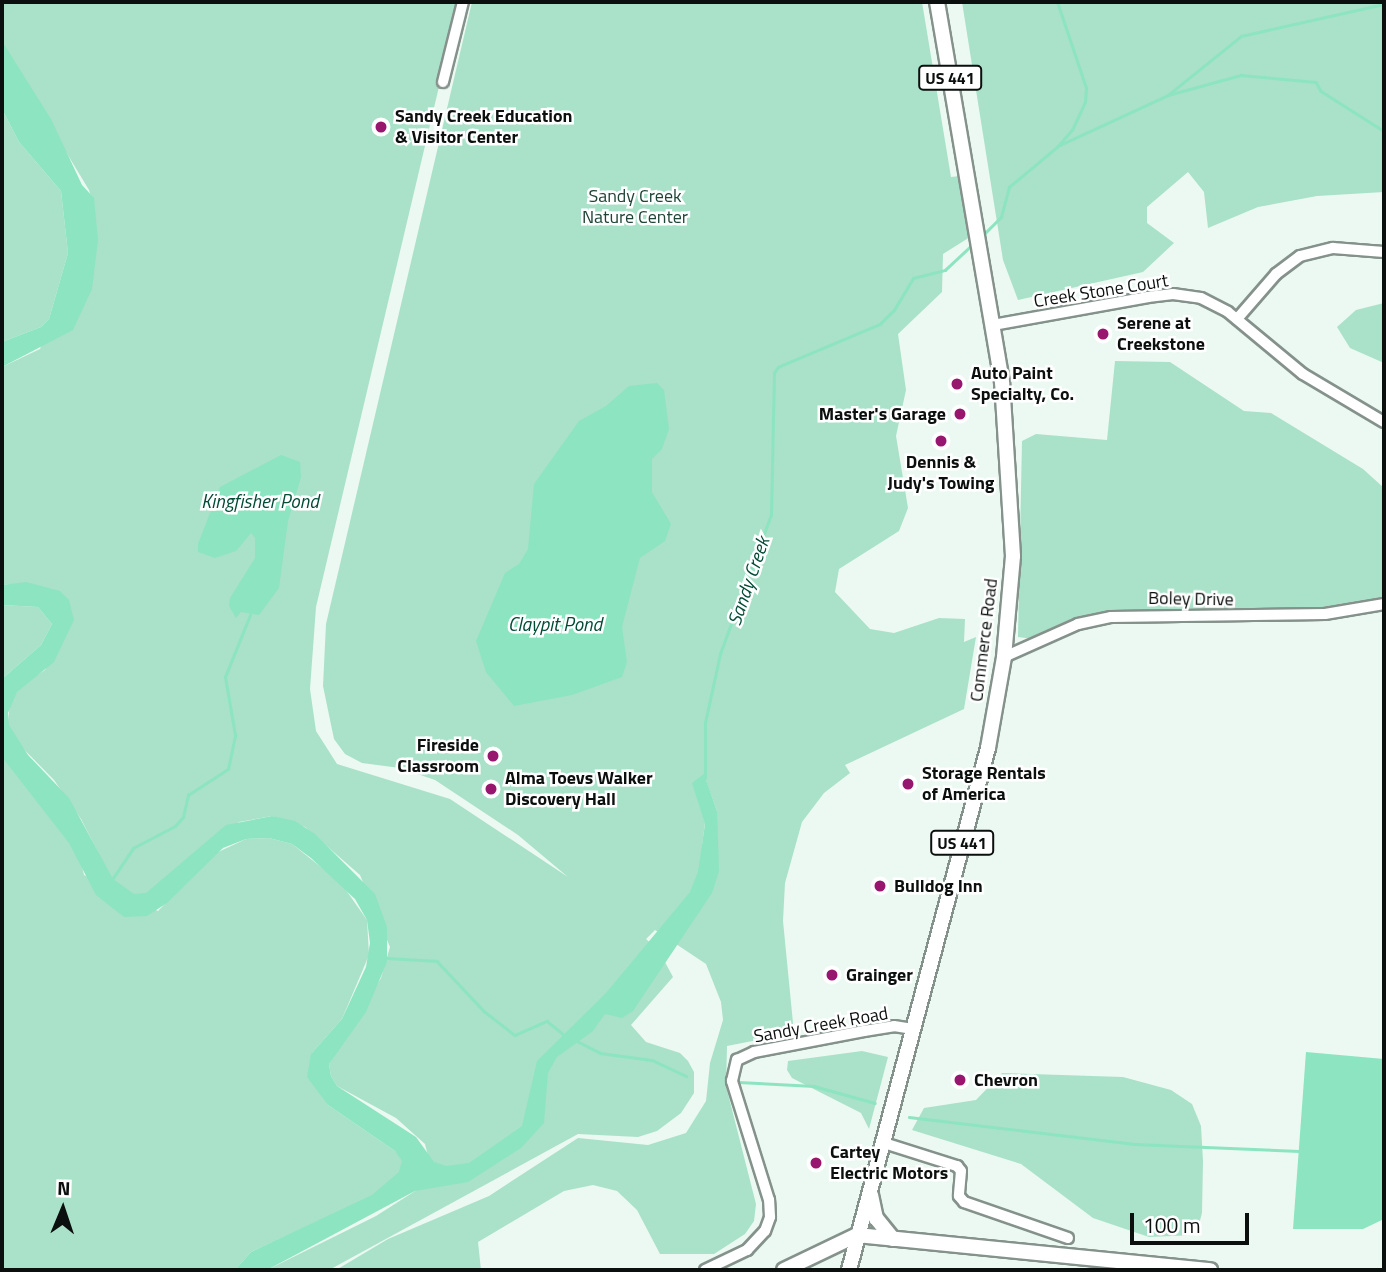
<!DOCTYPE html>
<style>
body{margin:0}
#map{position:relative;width:1386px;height:1272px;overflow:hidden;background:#ebf9f2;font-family:"Titillium Web",sans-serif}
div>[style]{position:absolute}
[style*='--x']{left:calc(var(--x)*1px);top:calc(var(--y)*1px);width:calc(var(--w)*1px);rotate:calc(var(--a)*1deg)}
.green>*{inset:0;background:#aae1c9}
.water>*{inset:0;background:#8de4c0}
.stream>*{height:2.5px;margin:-1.25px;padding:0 1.25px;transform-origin:1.25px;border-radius:1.25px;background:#8de4c0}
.roads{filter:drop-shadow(2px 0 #85928c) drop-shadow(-2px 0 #85928c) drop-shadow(0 2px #85928c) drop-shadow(0 -2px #85928c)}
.minor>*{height:10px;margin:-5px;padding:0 5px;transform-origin:5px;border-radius:5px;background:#fff}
.highway>*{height:14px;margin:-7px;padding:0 7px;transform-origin:7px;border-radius:7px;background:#fff}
.dots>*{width:19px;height:19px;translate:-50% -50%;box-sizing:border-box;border:4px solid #fff;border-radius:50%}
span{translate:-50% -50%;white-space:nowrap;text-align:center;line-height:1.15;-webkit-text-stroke:5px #fff;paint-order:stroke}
.shield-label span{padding:2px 5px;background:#fff;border:2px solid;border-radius:5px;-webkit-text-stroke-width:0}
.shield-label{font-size:16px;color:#0b0f0d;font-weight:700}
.poi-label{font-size:18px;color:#0b0f0d;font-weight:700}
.left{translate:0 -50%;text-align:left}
.right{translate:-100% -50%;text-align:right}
.park-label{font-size:18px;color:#1e4435}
.street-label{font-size:18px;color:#0b0f0d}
.water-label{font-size:19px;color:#004b35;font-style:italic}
.frame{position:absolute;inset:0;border:4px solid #0b0f0d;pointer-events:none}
.north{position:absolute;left:28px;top:1174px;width:70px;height:70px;-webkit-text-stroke:5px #fff;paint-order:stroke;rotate:2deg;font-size:19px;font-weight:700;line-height:28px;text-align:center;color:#0b0f0d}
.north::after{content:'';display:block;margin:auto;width:24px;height:32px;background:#0b0f0d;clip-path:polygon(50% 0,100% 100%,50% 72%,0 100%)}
.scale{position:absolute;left:1130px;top:1213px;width:119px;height:32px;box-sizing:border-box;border:4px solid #0b0f0d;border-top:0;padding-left:9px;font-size:21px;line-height:24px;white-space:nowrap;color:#0b0f0d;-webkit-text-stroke:5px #fff;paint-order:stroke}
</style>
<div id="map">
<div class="green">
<i style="clip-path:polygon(evenodd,2px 2px,459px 2px,316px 607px,310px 689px,316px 731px,337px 764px,450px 799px,568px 877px,518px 835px,435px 780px,400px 768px,362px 763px,345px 754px,334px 739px,323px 686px,326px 624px,472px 2px,922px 2px,951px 177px,960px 176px,970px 237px,943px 254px,942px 292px,898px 334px,906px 390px,896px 436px,908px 508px,899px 531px,839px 569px,835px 592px,870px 629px,894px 633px,939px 618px,965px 619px,964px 642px,976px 637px,964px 709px,845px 765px,850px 773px,824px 793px,802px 822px,785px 883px,783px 921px,794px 1033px,727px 1046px,726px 1086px,756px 1204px,754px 1221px,745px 1234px,714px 1254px,660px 1254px,637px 1210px,617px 1191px,593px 1185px,564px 1191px,478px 1242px,481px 1270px,336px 1270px,388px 1239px,489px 1196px,578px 1138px,648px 1145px,686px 1133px,706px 1101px,710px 1063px,723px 1020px,721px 1002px,706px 964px,655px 930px,646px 939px,659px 951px,673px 977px,631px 1025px,646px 1042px,680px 1053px,688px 1061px,694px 1072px,694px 1093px,681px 1113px,657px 1131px,638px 1137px,578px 1134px,329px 1270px,267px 1270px,376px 1216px,434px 1179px,425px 1144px,396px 1118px,337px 1086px,331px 1076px,329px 1064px,381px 978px,390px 947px,360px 875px,305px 827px,272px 816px,239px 822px,159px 889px,127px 908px,111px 902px,100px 856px,81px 819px,54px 780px,7px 732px,11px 692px,45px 670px,68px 626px,14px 584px,2px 585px,2px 367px,40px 349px,95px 210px,89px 190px,2px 46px,2px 2px,704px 775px,717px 811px,702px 846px,705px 823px,699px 803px,704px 775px)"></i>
<i style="clip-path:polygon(962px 2px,1384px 2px,1384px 192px,1317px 196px,1258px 207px,1208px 228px,1204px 192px,1188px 172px,1147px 207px,1147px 223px,1174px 243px,1143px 272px,1018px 300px,1003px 260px)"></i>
<i style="clip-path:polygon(2px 109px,19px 142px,61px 191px,68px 253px,49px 319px,41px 327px,2px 342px)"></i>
<i style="clip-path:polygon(1384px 303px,1384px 363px,1350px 348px,1337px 327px,1356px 310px)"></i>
<i style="clip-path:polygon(1115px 361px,1170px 362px,1244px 411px,1271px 413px,1363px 469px,1384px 488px,1384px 600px,1330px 609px,1110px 612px,1033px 639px,1018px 637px,1022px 441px,1036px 434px,1107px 440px)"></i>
<i style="clip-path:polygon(2px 605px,38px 607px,52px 624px,41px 645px,2px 679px)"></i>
<i style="clip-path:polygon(2px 751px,75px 837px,84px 875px,158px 911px,214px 854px,246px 839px,269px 838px,292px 844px,341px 883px,367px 920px,369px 955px,342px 1019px,312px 1053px,328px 1105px,395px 1151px,417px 1173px,343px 1215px,318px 1221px,251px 1252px,235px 1270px,2px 1270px)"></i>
<i style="clip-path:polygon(862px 1051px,888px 1057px,869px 1129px,861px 1113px,792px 1078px,787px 1070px,788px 1061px)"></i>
<i style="clip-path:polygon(1002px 1073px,1123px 1077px,1171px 1090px,1192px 1104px,1201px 1126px,1203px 1161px,1202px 1213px,1196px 1235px,1149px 1237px,1093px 1218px,1021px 1164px,912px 1130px,924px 1108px,976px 1100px)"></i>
</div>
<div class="water">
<i style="clip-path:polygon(2px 41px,51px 119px,82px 185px,94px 198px,98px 240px,92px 289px,73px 330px,2px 367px,2px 342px,41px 327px,49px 319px,68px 253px,61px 191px,19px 142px,2px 109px)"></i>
<i style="clip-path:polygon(657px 383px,664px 390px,669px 429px,662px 449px,652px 459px,652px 492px,671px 524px,665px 541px,640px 558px,622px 627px,627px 662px,622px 677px,572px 695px,514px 706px,486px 672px,476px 641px,505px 573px,519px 564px,528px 549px,534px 484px,579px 421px,606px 406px,629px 386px)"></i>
<i style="clip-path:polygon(281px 455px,300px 462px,301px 477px,288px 521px,279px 588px,259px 615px,241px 612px,236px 618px,229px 606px,230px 598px,255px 558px,255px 538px,251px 533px,236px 551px,215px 558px,198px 552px,198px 544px,220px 487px)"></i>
<i style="clip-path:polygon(26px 582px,60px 591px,69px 600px,74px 620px,54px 662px,17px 692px,8px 713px,9px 725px,28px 755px,69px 798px,113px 879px,134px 894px,146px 893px,226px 825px,272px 816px,295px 821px,315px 834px,375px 894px,387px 927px,387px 962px,366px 1012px,329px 1064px,331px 1076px,337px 1086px,416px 1137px,434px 1162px,446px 1166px,469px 1163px,522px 1126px,537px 1061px,606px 993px,690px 892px,698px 872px,705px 824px,692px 783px,704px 774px,717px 811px,719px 871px,712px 893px,633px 1011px,622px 1018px,605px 1014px,593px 1031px,557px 1057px,548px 1073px,544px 1123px,521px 1148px,468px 1182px,415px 1191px,267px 1270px,235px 1270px,251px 1252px,372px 1195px,399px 1172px,402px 1161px,395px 1151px,328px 1105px,307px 1077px,311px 1054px,342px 1019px,366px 967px,370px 943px,367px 920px,355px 899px,311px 858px,292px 844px,269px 838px,246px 839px,223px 848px,167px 903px,147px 916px,124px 917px,96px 895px,69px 843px,2px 757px,2px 679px,41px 645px,52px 624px,38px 607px,2px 605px,2px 585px)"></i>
<i style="clip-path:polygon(1306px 1052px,1384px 1059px,1384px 1219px,1363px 1229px,1293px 1229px)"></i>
</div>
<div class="stream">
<i style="--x:1168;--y:95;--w:94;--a:-38.9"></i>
<i style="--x:1241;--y:36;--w:147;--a:-12.6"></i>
<i style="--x:1060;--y:145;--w:119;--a:-24.8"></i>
<i style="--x:1168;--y:95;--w:76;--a:-15.3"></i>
<i style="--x:1241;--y:75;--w:75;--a:5.3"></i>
<i style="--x:1316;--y:82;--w:10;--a:61"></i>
<i style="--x:1321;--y:91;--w:75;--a:32.4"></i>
<i style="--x:982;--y:236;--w:27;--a:-45"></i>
<i style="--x:1001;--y:217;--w:31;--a:-75"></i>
<i style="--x:1009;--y:187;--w:62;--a:-39.8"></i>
<i style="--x:1057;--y:147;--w:23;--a:-49"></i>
<i style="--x:1072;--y:130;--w:31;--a:-65"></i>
<i style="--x:1085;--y:102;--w:14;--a:-86"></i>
<i style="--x:1086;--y:88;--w:91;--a:-108.6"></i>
<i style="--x:705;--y:778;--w:55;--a:-90"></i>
<i style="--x:705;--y:723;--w:71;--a:-77.7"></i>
<i style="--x:720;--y:654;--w:148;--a:-69.9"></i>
<i style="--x:771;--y:515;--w:142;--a:-88.8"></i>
<i style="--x:774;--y:373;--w:7;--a:-56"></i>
<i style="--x:778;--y:367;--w:111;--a:-22.9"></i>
<i style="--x:880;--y:324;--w:20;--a:-45"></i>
<i style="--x:894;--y:310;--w:37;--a:-59"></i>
<i style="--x:913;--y:278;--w:33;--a:-14"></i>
<i style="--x:945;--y:270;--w:37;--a:-43"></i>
<i style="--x:111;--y:881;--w:40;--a:-56"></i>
<i style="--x:133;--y:848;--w:47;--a:-27.6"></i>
<i style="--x:175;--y:826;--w:12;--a:-48"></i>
<i style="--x:183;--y:817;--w:23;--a:-77"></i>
<i style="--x:188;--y:795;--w:48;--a:-33"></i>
<i style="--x:228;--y:769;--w:35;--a:-78"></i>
<i style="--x:235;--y:735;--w:59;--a:-99.8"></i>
<i style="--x:225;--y:677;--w:67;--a:-68"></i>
<i style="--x:387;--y:958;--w:50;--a:3.4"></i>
<i style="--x:437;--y:961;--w:69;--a:46.8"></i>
<i style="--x:484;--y:1011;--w:39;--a:38"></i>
<i style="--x:515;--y:1035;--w:35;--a:-24"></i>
<i style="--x:547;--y:1021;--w:21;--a:39"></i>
<i style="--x:575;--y:1040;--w:28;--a:27"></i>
<i style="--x:600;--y:1053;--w:52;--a:7.7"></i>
<i style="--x:652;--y:1060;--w:38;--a:25"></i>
<i style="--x:738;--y:1082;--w:76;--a:3"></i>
<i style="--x:814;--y:1086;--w:63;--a:15.6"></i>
<i style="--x:909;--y:1117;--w:227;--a:6.8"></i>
<i style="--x:1134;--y:1144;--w:165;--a:2.4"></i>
</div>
<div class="roads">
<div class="minor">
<i style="--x:443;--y:82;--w:82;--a:-76"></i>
<i style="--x:1237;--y:319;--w:60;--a:-49.1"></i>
<i style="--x:1276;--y:274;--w:30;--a:-37"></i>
<i style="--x:1300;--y:256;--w:34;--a:-14"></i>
<i style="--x:1333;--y:248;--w:51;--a:4.5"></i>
<i style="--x:993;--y:325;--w:158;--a:-10.2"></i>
<i style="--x:1148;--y:297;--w:25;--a:-7"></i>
<i style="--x:1173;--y:294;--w:28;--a:8"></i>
<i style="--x:1201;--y:298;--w:30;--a:27"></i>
<i style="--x:1228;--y:312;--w:97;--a:39.6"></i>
<i style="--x:1303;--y:374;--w:94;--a:30.7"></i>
<i style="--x:1004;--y:657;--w:81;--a:-24"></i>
<i style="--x:1078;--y:624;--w:34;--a:-12"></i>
<i style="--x:1111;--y:617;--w:214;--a:-0.8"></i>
<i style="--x:1325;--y:614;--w:60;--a:-9.6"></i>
<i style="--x:884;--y:1143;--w:77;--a:17.5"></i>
<i style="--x:957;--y:1166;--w:6;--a:51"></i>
<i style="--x:961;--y:1171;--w:25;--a:95"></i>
<i style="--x:959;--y:1196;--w:8;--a:50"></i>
<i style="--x:964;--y:1202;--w:110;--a:19.1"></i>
<i style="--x:705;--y:1270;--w:47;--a:-25.5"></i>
<i style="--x:747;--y:1250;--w:26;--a:-47"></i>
<i style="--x:765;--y:1231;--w:15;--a:-70"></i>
<i style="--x:770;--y:1217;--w:17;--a:-93"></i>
<i style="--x:769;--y:1200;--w:125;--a:-107.3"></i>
<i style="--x:732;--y:1081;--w:22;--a:-77"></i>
<i style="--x:737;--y:1060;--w:19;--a:-25"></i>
<i style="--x:754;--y:1052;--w:112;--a:-10.8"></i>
<i style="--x:864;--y:1031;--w:30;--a:-9"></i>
<i style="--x:894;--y:1026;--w:19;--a:9"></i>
</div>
<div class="highway">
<i style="--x:871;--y:1195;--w:24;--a:78"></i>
<i style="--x:876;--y:1218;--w:27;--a:51"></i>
<i style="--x:784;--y:1270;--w:81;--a:-25.6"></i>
<i style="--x:857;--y:1235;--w:355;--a:5.7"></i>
<i style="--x:849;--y:1270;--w:540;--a:-75.09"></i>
<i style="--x:988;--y:748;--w:92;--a:-80"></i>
<i style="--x:1004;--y:657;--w:101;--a:-84.9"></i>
<i style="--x:1013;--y:556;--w:174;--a:-93.6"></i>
<i style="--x:1002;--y:382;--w:386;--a:-99.7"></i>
</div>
</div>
<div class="dots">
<i style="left:381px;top:127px;background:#98176e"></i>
<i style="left:1103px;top:334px;background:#98176e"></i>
<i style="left:957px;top:384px;background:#98176e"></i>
<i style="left:960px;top:414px;background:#98176e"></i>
<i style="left:941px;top:441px;background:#98176e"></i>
<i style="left:493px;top:756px;background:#98176e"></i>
<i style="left:908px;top:784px;background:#98176e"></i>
<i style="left:491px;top:789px;background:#98176e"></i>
<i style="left:880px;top:886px;background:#98176e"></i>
<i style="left:832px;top:975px;background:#98176e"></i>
<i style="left:960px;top:1080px;background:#98176e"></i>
<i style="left:816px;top:1163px;background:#98176e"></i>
</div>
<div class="shield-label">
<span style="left:950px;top:78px">US 441</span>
<span style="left:962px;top:843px">US 441</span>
</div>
<div class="poi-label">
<span class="left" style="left:395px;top:127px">Sandy Creek Education<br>&amp; Visitor Center</span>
<span class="left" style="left:1117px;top:334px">Serene at<br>Creekstone</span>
<span class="left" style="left:971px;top:384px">Auto Paint<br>Specialty, Co.</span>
<span class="right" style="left:946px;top:414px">Master's Garage</span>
<span style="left:941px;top:473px">Dennis &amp;<br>Judy's Towing</span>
<span class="right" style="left:479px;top:756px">Fireside<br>Classroom</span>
<span class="left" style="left:922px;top:784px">Storage Rentals<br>of America</span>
<span class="left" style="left:505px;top:789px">Alma Toevs Walker<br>Discovery Hall</span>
<span class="left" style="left:894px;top:886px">Bulldog Inn</span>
<span class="left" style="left:846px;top:975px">Grainger</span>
<span class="left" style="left:974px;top:1080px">Chevron</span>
<span class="left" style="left:830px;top:1163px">Cartey<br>Electric Motors</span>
</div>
<div class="park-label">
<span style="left:635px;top:207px">Sandy Creek<br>Nature Center</span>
</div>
<div class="street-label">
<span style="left:1101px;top:291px;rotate:-9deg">Creek Stone Court</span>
<span style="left:1191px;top:599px;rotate:1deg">Boley Drive</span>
<span style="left:984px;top:640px;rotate:-83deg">Commerce Road</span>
<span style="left:821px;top:1025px;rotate:-10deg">Sandy Creek Road</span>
</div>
<div class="water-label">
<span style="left:260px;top:501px">Kingfisher Pond</span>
<span style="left:748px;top:581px;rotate:-71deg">Sandy Creek</span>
<span style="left:555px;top:624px">Claypit Pond</span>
</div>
<div class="frame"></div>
<div class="north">N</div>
<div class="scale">100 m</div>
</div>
